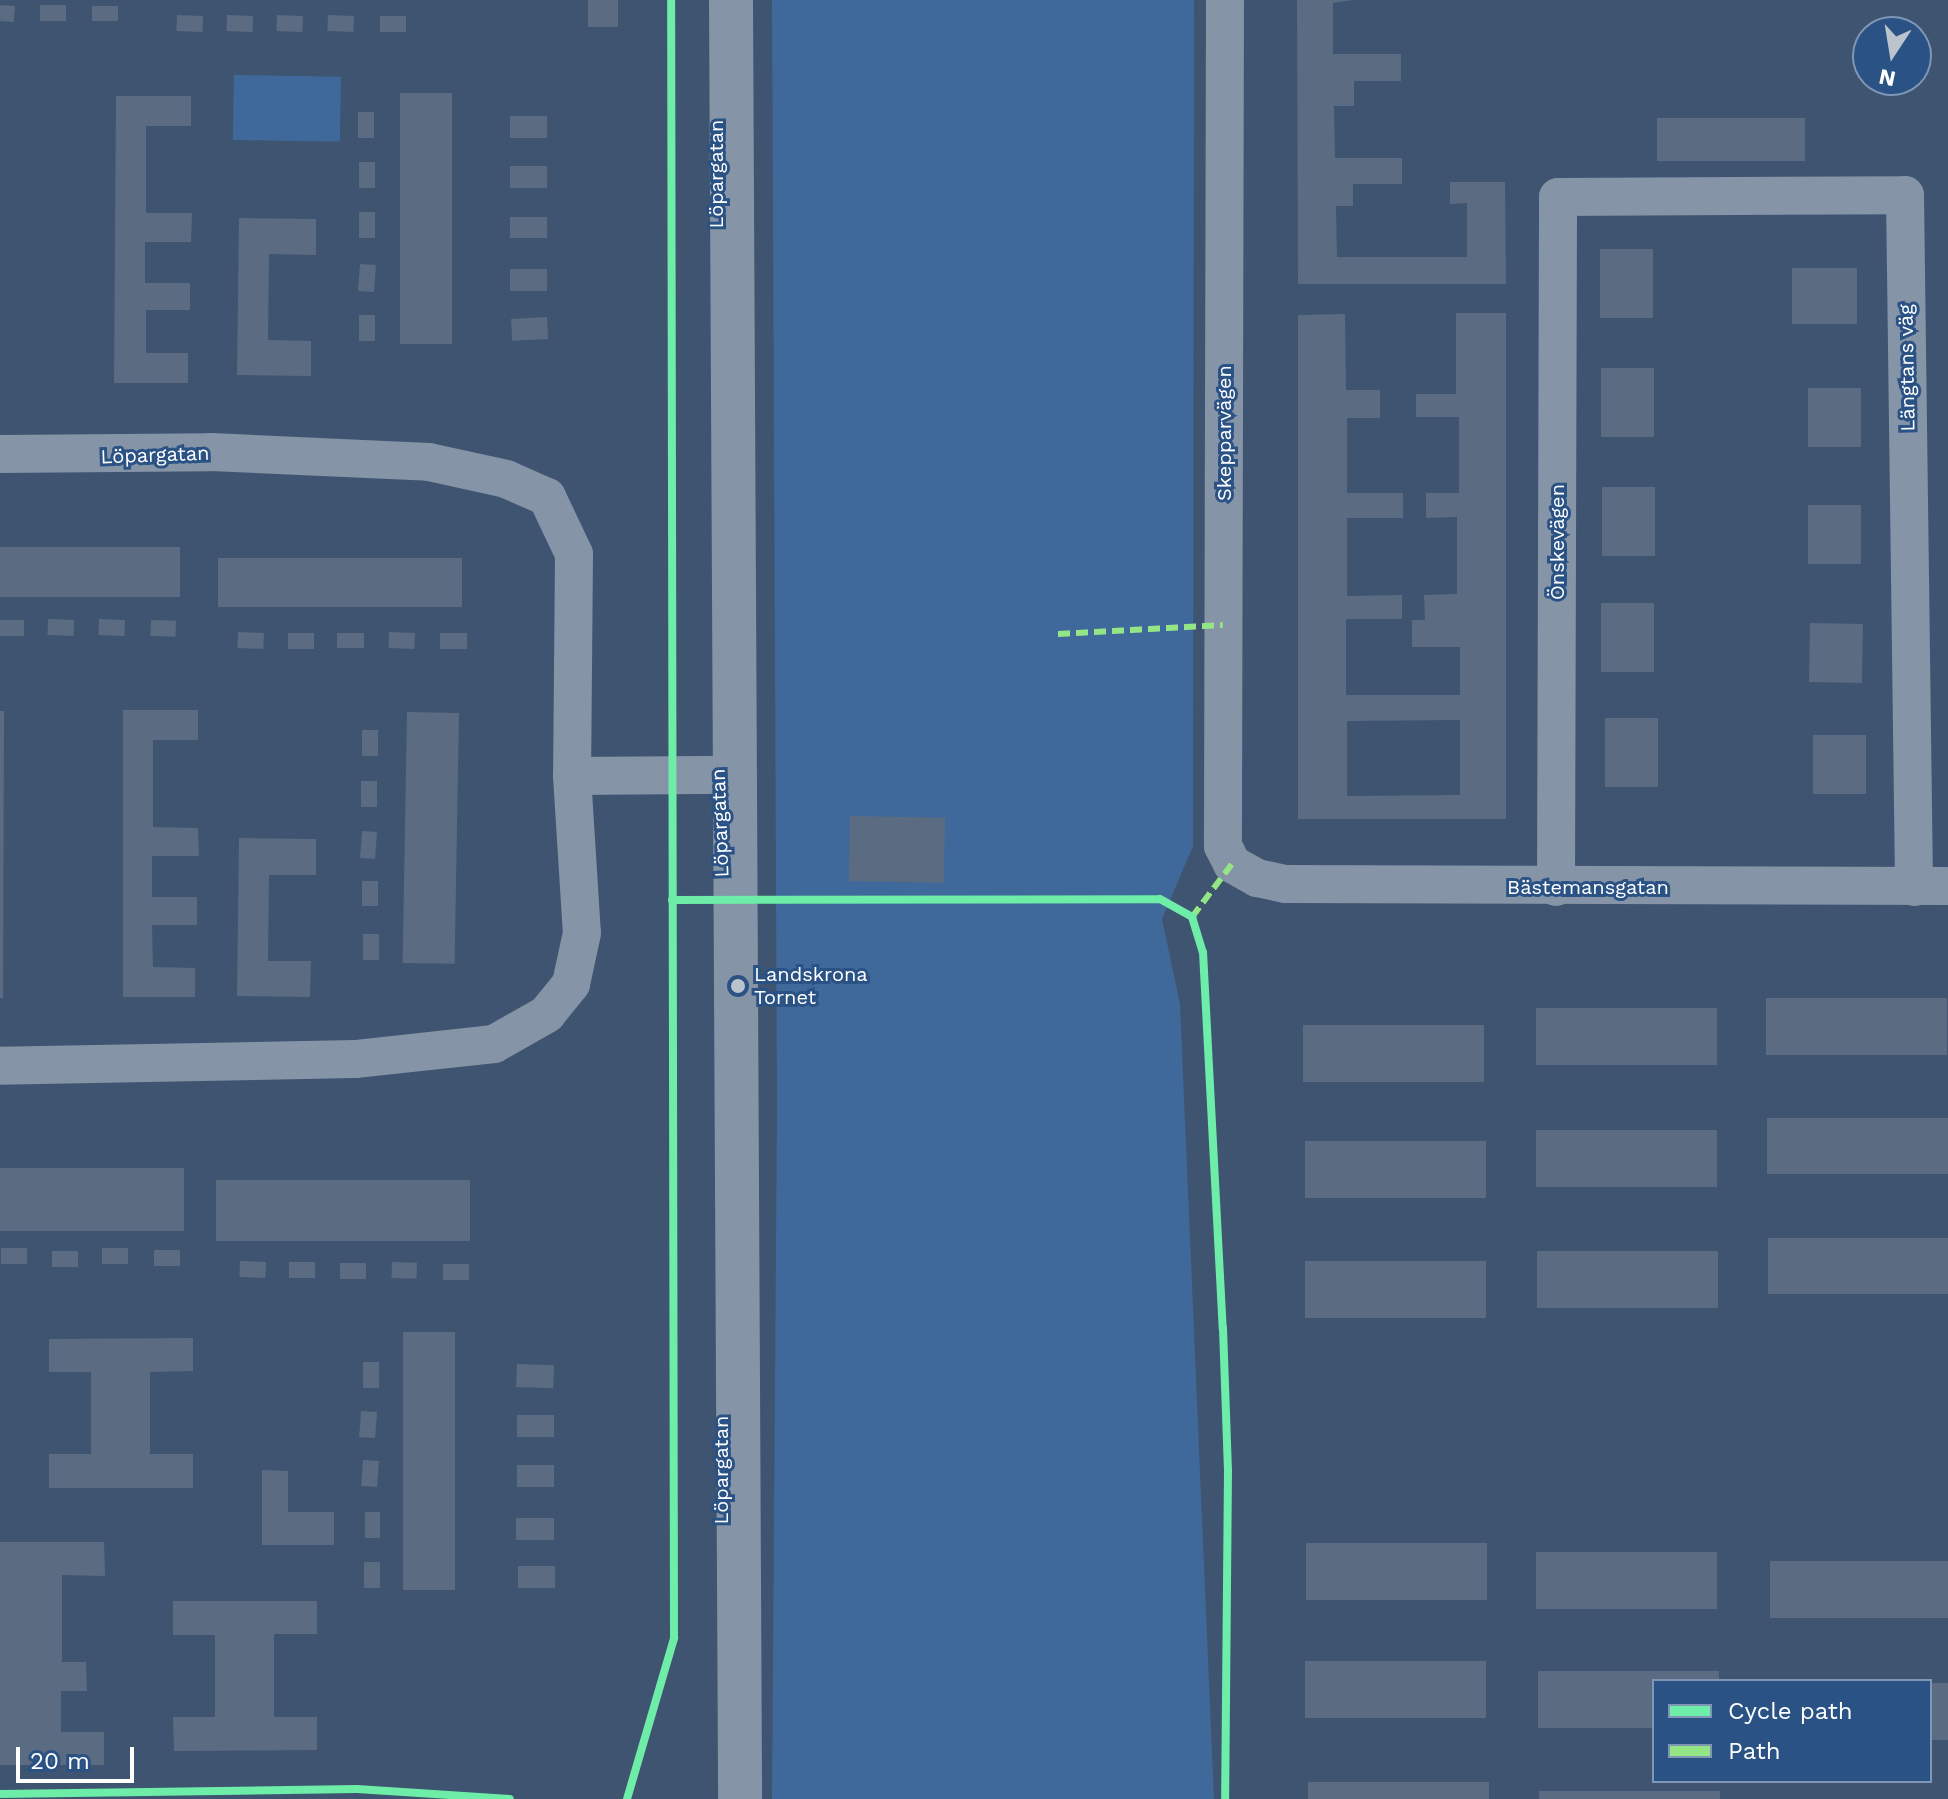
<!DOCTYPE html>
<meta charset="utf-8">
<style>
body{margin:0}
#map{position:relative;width:1948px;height:1799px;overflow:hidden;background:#3e5470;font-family:"Work Sans",sans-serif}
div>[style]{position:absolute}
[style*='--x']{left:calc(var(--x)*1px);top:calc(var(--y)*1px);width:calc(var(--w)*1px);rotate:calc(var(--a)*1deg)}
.green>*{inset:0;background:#3f699a;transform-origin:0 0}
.building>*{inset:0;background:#5b6c82;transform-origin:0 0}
.minor>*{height:38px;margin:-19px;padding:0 19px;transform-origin:19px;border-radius:19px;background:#8594a6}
.tertiary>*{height:44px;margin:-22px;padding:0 22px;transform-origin:22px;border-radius:22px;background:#8594a6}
.quiet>*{height:6px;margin-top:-3px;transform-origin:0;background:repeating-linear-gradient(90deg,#94e586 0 12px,transparent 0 18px)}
.cycleway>*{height:8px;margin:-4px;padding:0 4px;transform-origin:4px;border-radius:4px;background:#6deda7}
.dots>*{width:22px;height:22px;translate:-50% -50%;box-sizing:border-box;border:4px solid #2a5284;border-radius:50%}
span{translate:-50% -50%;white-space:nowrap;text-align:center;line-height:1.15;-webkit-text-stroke:6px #2a5284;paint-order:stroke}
.street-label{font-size:20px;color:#fff}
.poi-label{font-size:20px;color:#fff}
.left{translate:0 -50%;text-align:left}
.legend{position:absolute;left:1652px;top:1679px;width:280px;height:104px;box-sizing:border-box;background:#2a5284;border:2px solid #7f97b5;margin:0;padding:10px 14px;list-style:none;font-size:24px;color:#fff}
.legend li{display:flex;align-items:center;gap:16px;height:40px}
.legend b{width:40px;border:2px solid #7f97b5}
.north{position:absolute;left:1852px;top:16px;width:80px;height:80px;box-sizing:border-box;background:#2a5284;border:2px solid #7f97b5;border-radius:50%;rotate:192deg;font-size:22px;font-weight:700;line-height:32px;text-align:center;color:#fff}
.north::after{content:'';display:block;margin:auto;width:28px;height:36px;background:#bbc3cd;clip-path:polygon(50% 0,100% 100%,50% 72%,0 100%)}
.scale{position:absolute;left:16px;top:1747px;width:118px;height:36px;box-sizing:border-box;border:4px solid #fff;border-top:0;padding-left:10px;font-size:24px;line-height:28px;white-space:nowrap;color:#fff;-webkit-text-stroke:6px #2a5284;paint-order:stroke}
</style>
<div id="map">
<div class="green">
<i style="clip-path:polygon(772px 0,1194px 0,1193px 846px,1162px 919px,1180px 1004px,1214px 1799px,772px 1799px,777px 1107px)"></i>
<i style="left:234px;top:75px;width:107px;height:65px;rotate:1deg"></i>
</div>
<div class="building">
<i style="left:588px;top:0;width:30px;height:27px"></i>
<i style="clip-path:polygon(1297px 0,1353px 0,1333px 3px,1333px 54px,1401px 54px,1401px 81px,1354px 81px,1354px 106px,1334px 106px,1335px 158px,1402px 158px,1402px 184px,1353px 184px,1353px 206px,1336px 206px,1337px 257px,1467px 257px,1467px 203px,1450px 204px,1450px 182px,1505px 182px,1506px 284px,1298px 284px)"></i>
<i style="left:0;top:5px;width:15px;height:16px;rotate:4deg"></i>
<i style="left:40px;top:5px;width:26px;height:16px"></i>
<i style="left:92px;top:6px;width:26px;height:15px"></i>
<i style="left:177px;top:15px;width:26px;height:16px;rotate:2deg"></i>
<i style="left:227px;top:15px;width:26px;height:16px;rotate:2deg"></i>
<i style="left:277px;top:15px;width:26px;height:16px;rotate:2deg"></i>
<i style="left:328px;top:15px;width:26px;height:16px;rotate:2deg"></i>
<i style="left:380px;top:16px;width:26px;height:16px"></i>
<i style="left:400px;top:93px;width:52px;height:251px"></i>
<i style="clip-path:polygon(116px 96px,191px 96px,191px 126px,146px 126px,146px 213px,192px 213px,191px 242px,145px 242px,145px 283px,190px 283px,190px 310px,146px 310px,146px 353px,188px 353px,188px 383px,114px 383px)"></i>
<i style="left:358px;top:112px;width:16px;height:26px"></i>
<i style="left:510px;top:116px;width:37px;height:22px"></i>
<i style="left:1657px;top:118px;width:148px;height:43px"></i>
<i style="left:359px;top:162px;width:16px;height:26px"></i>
<i style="left:547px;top:166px;width:22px;height:37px;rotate:90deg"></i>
<i style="left:359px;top:212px;width:16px;height:26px"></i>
<i style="left:510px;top:217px;width:37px;height:21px"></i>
<i style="clip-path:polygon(239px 218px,316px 219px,316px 255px,269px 254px,268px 340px,311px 341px,311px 376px,237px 375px)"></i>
<i style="left:1600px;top:249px;width:53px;height:69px"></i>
<i style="left:360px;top:264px;width:16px;height:27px;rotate:4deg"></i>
<i style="left:1792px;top:268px;width:65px;height:56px"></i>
<i style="left:510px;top:269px;width:37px;height:22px"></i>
<i style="clip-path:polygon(evenodd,1456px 313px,1506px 313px,1506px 819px,1298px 819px,1298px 315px,1345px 314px,1346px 390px,1380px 390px,1380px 418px,1347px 418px,1347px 493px,1403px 493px,1403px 518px,1347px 518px,1347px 596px,1402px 595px,1402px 619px,1346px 619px,1346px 695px,1460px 695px,1460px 647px,1412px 647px,1412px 620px,1425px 620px,1424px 595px,1457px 594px,1457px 517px,1426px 518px,1426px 493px,1459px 493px,1459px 417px,1416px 417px,1416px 394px,1456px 394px,1456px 313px,1460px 720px,1460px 795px,1347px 796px,1347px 721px,1460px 720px)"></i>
<i style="left:359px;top:315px;width:16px;height:26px"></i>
<i style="left:547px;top:317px;width:22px;height:36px;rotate:87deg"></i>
<i style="left:1601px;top:368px;width:53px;height:69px"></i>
<i style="left:1808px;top:388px;width:53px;height:59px"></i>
<i style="left:1602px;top:487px;width:53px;height:69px"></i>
<i style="left:1861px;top:505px;width:59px;height:53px;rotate:90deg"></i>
<i style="left:180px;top:547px;width:50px;height:180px;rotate:90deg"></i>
<i style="left:218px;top:558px;width:244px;height:49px"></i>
<i style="left:1654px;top:603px;width:69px;height:53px;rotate:90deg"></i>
<i style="left:48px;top:619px;width:26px;height:16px;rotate:2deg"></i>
<i style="left:99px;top:619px;width:26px;height:16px;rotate:2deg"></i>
<i style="left:0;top:620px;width:24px;height:16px"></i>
<i style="left:151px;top:620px;width:25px;height:16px;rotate:2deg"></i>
<i style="left:1810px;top:623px;width:53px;height:59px;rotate:1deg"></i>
<i style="left:238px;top:632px;width:26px;height:16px;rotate:2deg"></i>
<i style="left:389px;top:632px;width:26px;height:16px;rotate:2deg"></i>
<i style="left:288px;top:633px;width:26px;height:16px"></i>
<i style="left:337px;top:633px;width:27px;height:15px"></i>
<i style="left:440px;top:633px;width:27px;height:16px"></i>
<i style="clip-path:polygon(123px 710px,198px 710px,198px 740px,153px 740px,153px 827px,198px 828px,199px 856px,152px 856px,152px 897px,197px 897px,197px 925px,152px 925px,153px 967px,195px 968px,195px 997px,123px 997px)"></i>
<i style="clip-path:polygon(0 711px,4px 711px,3px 998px,0 998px)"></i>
<i style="left:407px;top:712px;width:52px;height:251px;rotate:1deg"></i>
<i style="left:1605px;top:718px;width:53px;height:69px"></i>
<i style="left:362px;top:730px;width:16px;height:26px"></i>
<i style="left:1813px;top:735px;width:53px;height:59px"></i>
<i style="left:361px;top:781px;width:16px;height:26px"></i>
<i style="left:850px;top:816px;width:95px;height:65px;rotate:1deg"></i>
<i style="left:362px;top:831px;width:15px;height:27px;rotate:4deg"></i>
<i style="clip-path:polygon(239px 838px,316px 839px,316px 875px,269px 875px,268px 961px,311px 961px,310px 997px,237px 996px)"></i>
<i style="left:362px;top:881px;width:16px;height:25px"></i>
<i style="left:363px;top:934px;width:16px;height:26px"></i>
<i style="left:1766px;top:998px;width:181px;height:57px"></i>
<i style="left:1717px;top:1008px;width:57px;height:181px;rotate:90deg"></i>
<i style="left:1303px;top:1025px;width:181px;height:57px"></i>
<i style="left:1767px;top:1118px;width:181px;height:56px"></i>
<i style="left:1536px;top:1130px;width:181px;height:57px"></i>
<i style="left:1305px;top:1141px;width:181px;height:57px"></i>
<i style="left:0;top:1168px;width:184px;height:63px"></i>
<i style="left:216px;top:1180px;width:254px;height:61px"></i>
<i style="left:1768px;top:1238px;width:180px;height:56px"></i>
<i style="left:1px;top:1248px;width:26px;height:16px"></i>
<i style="left:102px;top:1248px;width:26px;height:16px"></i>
<i style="left:154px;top:1250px;width:26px;height:16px"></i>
<i style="left:52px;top:1251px;width:26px;height:16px"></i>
<i style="left:1537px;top:1251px;width:181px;height:57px"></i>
<i style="left:240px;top:1261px;width:26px;height:16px;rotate:2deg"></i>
<i style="left:1305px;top:1261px;width:181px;height:57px"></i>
<i style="left:289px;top:1262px;width:26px;height:16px"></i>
<i style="left:392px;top:1262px;width:25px;height:16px;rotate:2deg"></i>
<i style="left:340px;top:1263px;width:26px;height:16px"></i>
<i style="left:443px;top:1264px;width:26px;height:16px"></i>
<i style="left:403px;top:1332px;width:52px;height:258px"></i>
<i style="clip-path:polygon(193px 1338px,193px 1371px,150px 1372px,150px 1454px,193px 1454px,193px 1488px,49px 1488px,49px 1454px,91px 1454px,91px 1372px,49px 1372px,49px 1339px)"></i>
<i style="left:363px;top:1362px;width:16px;height:26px"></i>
<i style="left:517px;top:1364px;width:37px;height:23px;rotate:2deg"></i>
<i style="left:361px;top:1411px;width:16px;height:26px;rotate:4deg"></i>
<i style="left:517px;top:1415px;width:37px;height:22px"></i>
<i style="left:363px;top:1460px;width:16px;height:26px;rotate:4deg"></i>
<i style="left:554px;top:1465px;width:22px;height:37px;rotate:90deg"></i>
<i style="clip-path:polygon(262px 1470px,288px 1471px,288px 1512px,334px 1512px,334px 1545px,262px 1545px)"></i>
<i style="left:365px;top:1512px;width:15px;height:26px"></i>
<i style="left:516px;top:1518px;width:38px;height:22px"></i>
<i style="clip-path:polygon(0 1542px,104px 1542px,105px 1576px,62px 1575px,62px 1662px,86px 1662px,87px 1691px,61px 1691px,61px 1732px,104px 1732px,104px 1765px,0 1765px)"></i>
<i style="left:1306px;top:1543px;width:181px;height:57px"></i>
<i style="left:1717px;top:1552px;width:57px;height:181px;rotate:90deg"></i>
<i style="left:1770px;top:1561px;width:178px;height:57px"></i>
<i style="left:364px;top:1562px;width:16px;height:26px"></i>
<i style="left:518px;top:1566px;width:37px;height:22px"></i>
<i style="clip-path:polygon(173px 1601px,317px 1601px,317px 1634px,274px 1634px,274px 1717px,317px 1717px,317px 1750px,174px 1751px,173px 1717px,215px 1717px,215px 1635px,173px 1635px)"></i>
<i style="left:1305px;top:1661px;width:181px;height:57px"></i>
<i style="clip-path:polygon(1538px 1671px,1719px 1671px,1719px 1681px,1654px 1681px,1654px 1728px,1538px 1728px)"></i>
<i style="left:1930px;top:1683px;width:18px;height:57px"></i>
<i style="left:1308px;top:1782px;width:181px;height:17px"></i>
<i style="left:1539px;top:1791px;width:181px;height:8px"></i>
</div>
<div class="minor">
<i style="--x:1225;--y:0;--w:846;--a:90.14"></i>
<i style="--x:1223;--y:846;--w:20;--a:63"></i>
<i style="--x:1232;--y:864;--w:29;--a:29"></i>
<i style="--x:1257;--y:878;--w:29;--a:12"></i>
<i style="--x:1285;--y:884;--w:663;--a:0.17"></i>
<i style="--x:0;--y:454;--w:211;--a:-0.5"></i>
<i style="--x:211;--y:452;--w:218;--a:2.6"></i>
<i style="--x:429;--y:462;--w:79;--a:12.4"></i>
<i style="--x:506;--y:479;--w:45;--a:23.7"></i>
<i style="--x:547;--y:497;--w:63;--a:64.7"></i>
<i style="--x:574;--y:554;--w:222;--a:90.5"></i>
<i style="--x:572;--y:776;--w:157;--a:86.4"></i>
<i style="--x:582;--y:933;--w:52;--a:102.2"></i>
<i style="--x:571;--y:984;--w:38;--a:129"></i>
<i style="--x:547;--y:1014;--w:61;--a:150.5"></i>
<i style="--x:494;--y:1044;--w:140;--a:173.8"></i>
<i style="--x:355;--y:1059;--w:355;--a:178.9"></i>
<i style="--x:572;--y:776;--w:162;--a:-0.4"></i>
<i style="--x:1556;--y:887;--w:690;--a:-89.83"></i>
<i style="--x:1558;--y:197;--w:347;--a:-0.3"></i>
<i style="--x:1905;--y:195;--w:692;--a:89.25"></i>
</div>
<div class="tertiary">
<i style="--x:731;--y:0;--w:1799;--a:89.71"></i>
</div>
<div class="quiet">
<i style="--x:1058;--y:634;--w:165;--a:-3.1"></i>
<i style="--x:1192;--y:917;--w:66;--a:-53"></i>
</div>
<div class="cycleway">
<i style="--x:672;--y:900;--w:488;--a:-0.1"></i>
<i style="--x:1160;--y:899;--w:37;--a:29"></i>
<i style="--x:1192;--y:917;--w:37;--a:73"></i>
<i style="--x:1203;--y:952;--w:377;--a:87"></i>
<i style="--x:1223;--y:1328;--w:142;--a:88"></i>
<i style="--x:1228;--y:1470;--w:329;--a:90.5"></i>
<i style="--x:0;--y:1794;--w:357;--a:-0.8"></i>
<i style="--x:357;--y:1789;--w:153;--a:3.7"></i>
<i style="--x:627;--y:1799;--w:168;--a:-73.7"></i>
<i style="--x:674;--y:1638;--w:1638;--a:-90.1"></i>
</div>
<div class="dots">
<i style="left:738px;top:986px;background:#bbc3cd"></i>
</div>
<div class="street-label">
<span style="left:716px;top:174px;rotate:-90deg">Löpargatan</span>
<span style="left:1907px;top:368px;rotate:-91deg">Längtans väg</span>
<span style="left:1224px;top:433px;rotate:-90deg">Skepparvägen</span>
<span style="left:155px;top:455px;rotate:-2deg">Löpargatan</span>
<span style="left:1557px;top:542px;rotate:-90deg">Önskevägen</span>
<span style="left:720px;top:823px;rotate:-92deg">Löpargatan</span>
<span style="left:1588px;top:887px">Bästemansgatan</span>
<span style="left:721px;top:1470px;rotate:-90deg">Löpargatan</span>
</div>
<div class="poi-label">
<span class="left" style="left:754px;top:986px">Landskrona<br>Tornet</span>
</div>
<ul class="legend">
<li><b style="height:10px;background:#6deda7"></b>Cycle path</li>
<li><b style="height:10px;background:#94e586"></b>Path</li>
</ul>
<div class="north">N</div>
<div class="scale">20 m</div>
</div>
